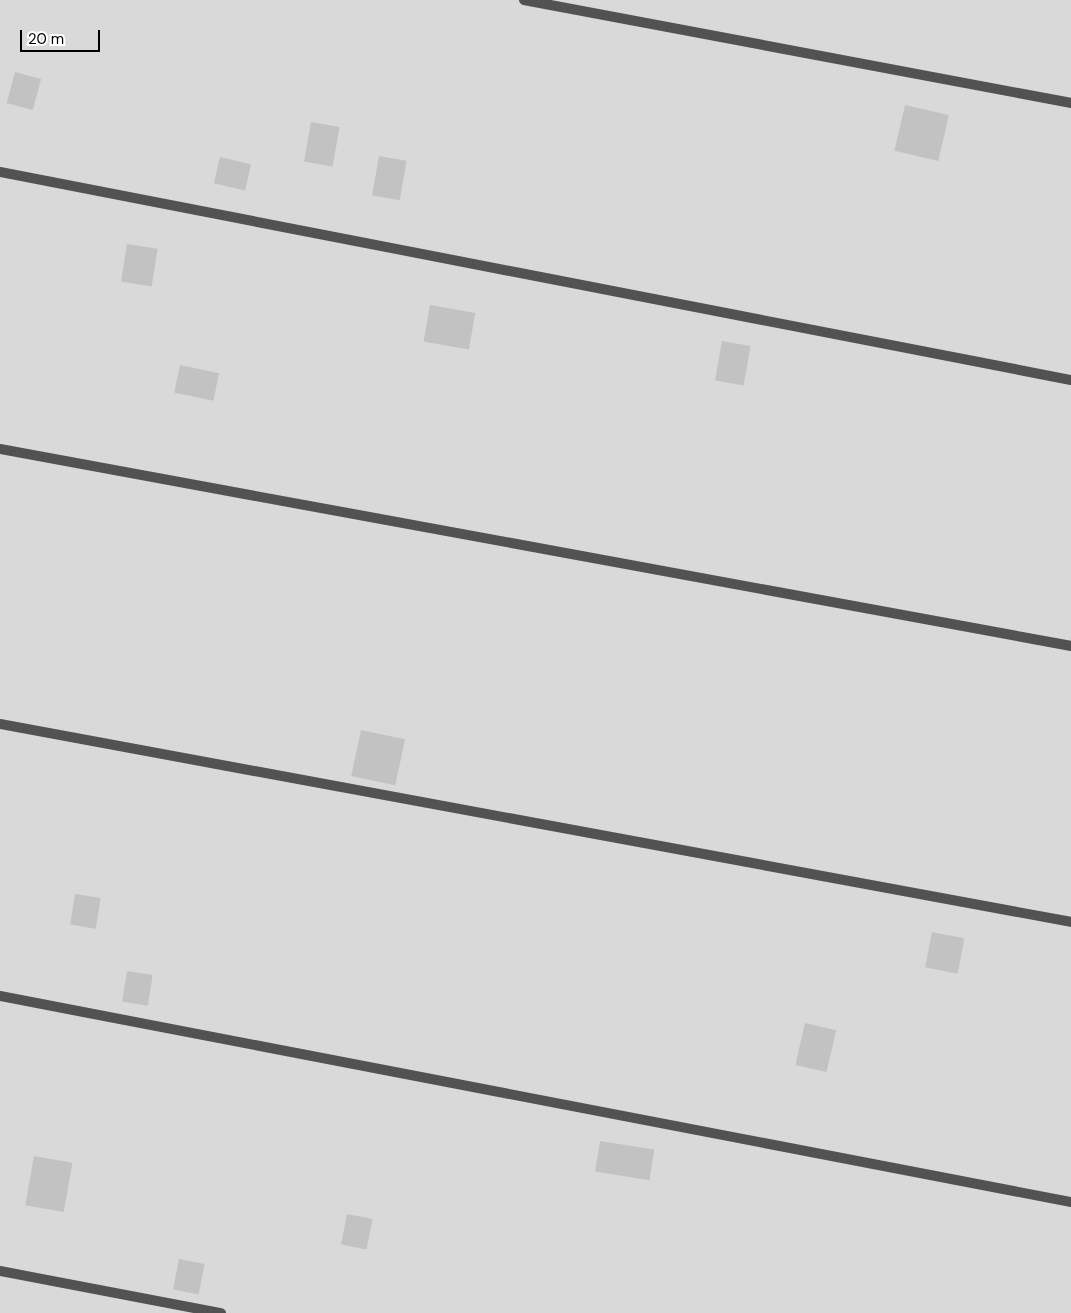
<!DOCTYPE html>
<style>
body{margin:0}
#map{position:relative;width:1071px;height:1313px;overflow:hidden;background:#fff;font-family:"DM Sans",sans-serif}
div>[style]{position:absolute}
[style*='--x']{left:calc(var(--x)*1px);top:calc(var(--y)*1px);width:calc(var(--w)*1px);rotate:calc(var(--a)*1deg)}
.green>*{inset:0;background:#d9d9d9;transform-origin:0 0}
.building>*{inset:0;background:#c2c2c2;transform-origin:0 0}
.lane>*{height:10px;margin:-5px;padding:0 5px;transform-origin:5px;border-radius:5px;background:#525252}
span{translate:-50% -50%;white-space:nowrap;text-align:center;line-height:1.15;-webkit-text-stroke:4px #fff;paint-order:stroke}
.scale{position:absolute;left:20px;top:30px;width:80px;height:22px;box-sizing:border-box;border:2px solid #000;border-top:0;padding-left:6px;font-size:15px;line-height:18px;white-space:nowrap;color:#000;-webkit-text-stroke:4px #fff;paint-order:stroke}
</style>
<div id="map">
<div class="green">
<i style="left:0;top:0;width:1071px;height:1313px"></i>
</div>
<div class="building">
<i style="left:15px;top:72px;width:27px;height:32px;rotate:15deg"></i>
<i style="left:905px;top:105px;width:45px;height:47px;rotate:13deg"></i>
<i style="left:311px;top:122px;width:29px;height:40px;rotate:10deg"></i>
<i style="left:379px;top:156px;width:28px;height:40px;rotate:10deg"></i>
<i style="left:220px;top:157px;width:32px;height:27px;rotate:13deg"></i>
<i style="left:127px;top:244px;width:31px;height:38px;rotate:9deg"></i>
<i style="left:430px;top:305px;width:46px;height:37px;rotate:10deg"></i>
<i style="left:722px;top:341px;width:29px;height:40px;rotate:10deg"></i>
<i style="left:180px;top:365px;width:40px;height:28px;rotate:12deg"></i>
<i style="left:361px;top:730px;width:45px;height:47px;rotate:12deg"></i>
<i style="left:75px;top:894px;width:26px;height:31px;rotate:9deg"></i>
<i style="left:932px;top:932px;width:33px;height:36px;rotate:11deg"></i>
<i style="left:127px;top:971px;width:26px;height:31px;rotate:9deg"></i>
<i style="left:805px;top:1023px;width:32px;height:43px;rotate:13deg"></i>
<i style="left:600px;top:1141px;width:55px;height:31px;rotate:9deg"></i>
<i style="left:34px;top:1156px;width:39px;height:50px;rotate:10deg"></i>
<i style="left:347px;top:1214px;width:26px;height:31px;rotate:11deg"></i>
<i style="left:179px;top:1259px;width:26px;height:31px;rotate:11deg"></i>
</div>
<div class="lane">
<i style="--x:524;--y:0;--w:557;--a:10.66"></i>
<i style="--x:0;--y:172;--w:1091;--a:10.99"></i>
<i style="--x:0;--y:449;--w:1089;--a:10.42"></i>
<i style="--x:0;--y:724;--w:1089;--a:10.47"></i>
<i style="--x:0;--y:996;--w:1091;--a:10.89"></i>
<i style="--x:0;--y:1271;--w:225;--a:10.8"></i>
</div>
<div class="scale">20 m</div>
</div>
